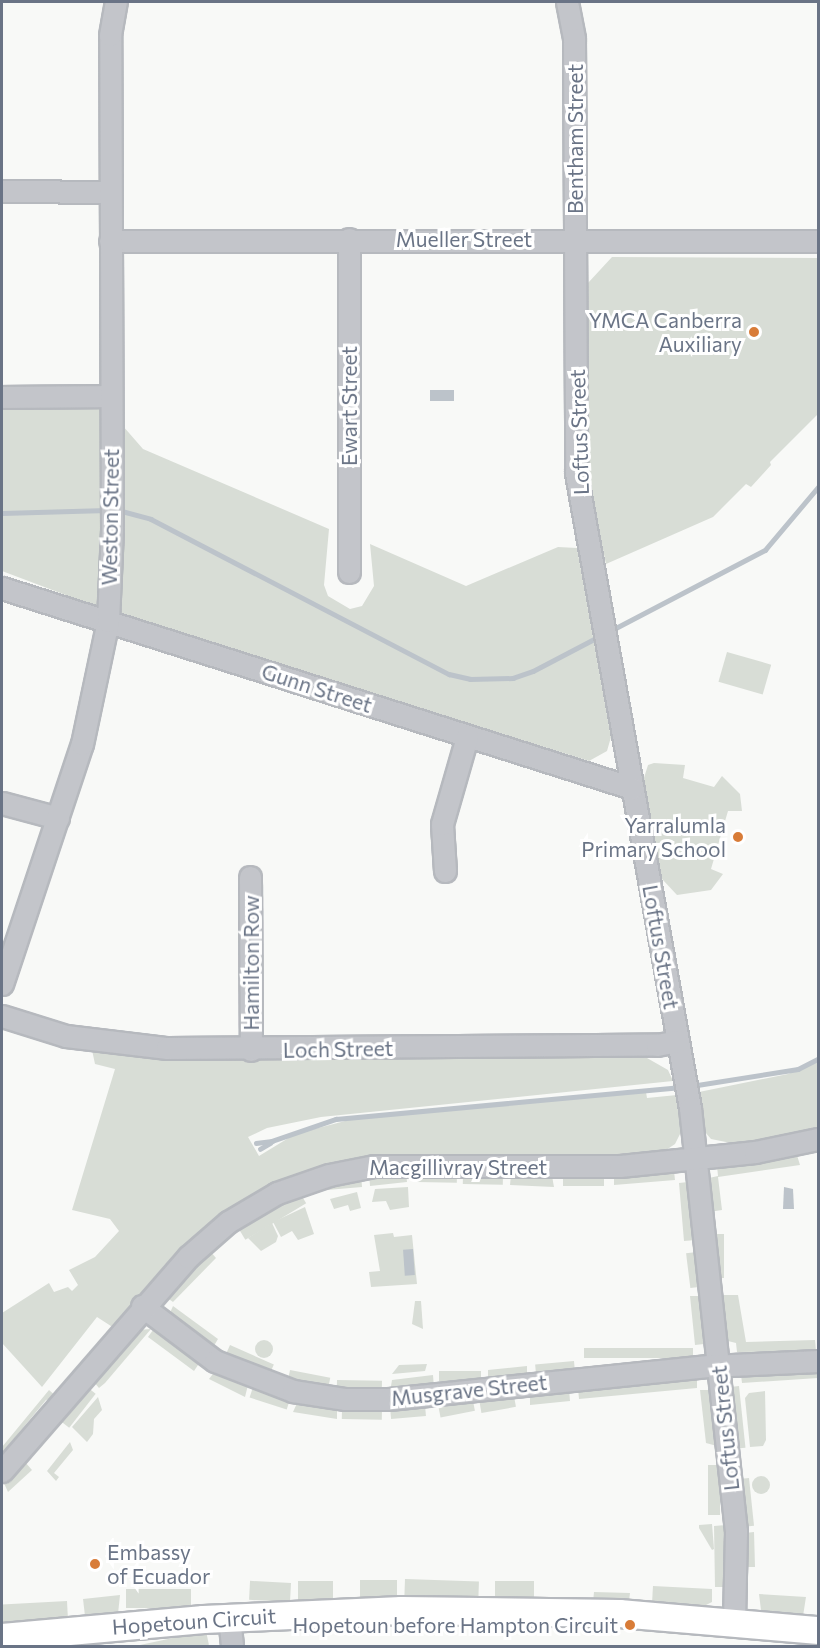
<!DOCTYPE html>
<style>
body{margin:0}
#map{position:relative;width:820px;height:1648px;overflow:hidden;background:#f8f9f7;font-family:Commissioner,sans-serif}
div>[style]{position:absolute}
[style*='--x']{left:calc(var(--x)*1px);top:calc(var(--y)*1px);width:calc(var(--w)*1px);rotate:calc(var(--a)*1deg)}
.green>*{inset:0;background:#d8ddd6;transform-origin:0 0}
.round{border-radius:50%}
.water>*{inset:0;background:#bcc3ca;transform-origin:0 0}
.stream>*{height:4.5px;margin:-2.25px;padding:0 2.25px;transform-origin:2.25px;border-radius:2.25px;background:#bcc3ca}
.roads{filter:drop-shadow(2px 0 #b6b9be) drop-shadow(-2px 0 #b6b9be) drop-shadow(0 2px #b6b9be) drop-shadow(0 -2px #b6b9be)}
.minor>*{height:21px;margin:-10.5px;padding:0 10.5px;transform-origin:10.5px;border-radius:10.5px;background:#c3c5ca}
.major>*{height:27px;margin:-13.5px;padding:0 13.5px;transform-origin:13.5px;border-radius:13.5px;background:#fff}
.dots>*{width:16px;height:16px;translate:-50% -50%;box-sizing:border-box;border:3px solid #fff;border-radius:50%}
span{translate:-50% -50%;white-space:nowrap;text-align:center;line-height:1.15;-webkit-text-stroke:6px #fff;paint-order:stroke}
.street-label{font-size:21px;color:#6a7486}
.poi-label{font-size:21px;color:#6a7486}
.right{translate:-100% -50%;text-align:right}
.left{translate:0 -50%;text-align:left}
.frame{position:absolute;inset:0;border:3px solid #6a7486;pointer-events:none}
</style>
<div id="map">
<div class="green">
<i style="clip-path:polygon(612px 257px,818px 258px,818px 414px,770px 462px,771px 465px,751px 487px,746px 484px,713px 517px,606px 564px,589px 482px,588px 283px)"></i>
<i style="clip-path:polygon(102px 402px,143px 449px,329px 529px,324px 585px,328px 596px,350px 609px,362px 606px,374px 586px,370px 544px,466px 586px,558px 547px,577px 548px,611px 737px,607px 751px,589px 761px,100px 608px,2px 571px,2px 403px)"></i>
<i style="left:727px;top:652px;width:46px;height:31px;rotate:16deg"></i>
<i style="clip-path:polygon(654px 763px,685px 765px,683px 778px,714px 787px,722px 776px,740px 794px,742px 811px,728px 811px,711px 869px,723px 874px,711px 890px,677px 895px,662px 879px,643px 781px,648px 765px)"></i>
<i style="clip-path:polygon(92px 1050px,183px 1058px,647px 1058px,668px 1070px,673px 1081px,321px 1117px,267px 1128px,248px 1137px,259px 1156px,295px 1134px,349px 1120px,646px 1092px,647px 1098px,677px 1095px,681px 1132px,675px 1144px,660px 1154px,284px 1183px,114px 1328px,97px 1317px,42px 1387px,2px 1343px,2px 1313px,49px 1283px,54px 1292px,68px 1287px,72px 1291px,78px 1285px,69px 1270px,95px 1257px,119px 1231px,110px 1219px,72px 1210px,115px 1069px,95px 1064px)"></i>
<i style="clip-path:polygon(818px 1062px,818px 1131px,731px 1146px,731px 1143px,711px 1139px,705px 1132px,699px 1092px,788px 1074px)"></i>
<i style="clip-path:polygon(796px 1152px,800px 1165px,718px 1177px,722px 1210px,709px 1212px,707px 1186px,709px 1178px,718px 1176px,717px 1166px)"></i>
<i style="clip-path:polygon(674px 1171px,675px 1180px,614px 1185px,614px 1174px)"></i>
<i style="clip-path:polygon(406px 1172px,407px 1182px,370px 1186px,369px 1173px)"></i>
<i style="left:417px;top:1172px;width:40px;height:10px;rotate:1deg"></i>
<i style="left:463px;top:1173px;width:40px;height:11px;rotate:1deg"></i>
<i style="left:361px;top:1175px;width:12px;height:56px;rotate:85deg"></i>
<i style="clip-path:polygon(511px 1175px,552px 1176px,554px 1187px,510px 1185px)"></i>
<i style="left:563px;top:1175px;width:41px;height:11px"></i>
<i style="clip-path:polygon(688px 1182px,696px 1240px,684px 1241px,679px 1183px)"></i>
<i style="clip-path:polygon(408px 1187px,409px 1207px,390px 1210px,386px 1201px,372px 1202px,375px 1189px)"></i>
<i style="clip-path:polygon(357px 1192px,361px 1208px,350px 1211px,348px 1205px,334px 1209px,330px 1199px)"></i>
<i style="left:300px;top:1193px;width:12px;height:71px;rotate:59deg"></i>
<i style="clip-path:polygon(305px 1207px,314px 1234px,298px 1240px,292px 1231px,281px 1237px,273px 1222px)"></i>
<i style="clip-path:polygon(272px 1223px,278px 1236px,276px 1242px,261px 1251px,248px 1238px)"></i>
<i style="clip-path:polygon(393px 1233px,394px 1237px,412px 1235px,417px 1284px,371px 1287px,369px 1272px,380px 1271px,374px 1235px)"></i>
<i style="left:712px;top:1234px;width:12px;height:44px"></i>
<i style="clip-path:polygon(210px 1251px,216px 1258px,173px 1302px,166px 1297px,171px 1287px)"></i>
<i style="left:697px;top:1252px;width:35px;height:11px;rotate:83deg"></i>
<i style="clip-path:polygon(719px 1295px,738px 1295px,746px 1342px,815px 1340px,816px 1351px,737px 1352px,736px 1343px,724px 1340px)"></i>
<i style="clip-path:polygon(690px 1296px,702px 1296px,704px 1344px,695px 1345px)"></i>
<i style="clip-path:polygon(415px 1301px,421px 1301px,423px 1329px,412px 1324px)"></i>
<i style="clip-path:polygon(173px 1306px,218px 1339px,212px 1349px,169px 1315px)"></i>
<i style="clip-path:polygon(151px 1329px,105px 1383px,99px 1388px,93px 1381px,137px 1330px)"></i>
<i style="clip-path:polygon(153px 1330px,200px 1362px,194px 1371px,148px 1337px)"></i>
<i class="round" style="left:255px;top:1340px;width:18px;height:18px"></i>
<i style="left:230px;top:1345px;width:48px;height:12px;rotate:24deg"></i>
<i style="left:693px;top:1348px;width:10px;height:109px;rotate:90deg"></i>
<i style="left:574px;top:1361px;width:11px;height:39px;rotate:85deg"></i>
<i style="clip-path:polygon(427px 1364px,425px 1371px,392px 1374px,399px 1365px)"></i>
<i style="clip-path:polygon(527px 1366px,527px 1376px,488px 1381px,488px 1370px)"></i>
<i style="clip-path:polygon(818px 1367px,818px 1378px,742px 1383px,741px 1375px)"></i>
<i style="clip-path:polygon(216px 1370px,248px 1385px,245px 1397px,209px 1379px)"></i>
<i style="left:290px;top:1370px;width:41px;height:11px;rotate:11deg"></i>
<i style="left:481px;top:1371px;width:10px;height:42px;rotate:90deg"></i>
<i style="clip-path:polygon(433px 1375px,434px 1388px,390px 1392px,392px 1380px)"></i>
<i style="clip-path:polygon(687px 1377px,697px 1379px,697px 1388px,579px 1399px,578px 1388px)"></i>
<i style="left:337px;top:1380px;width:45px;height:10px;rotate:1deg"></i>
<i style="left:739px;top:1386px;width:62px;height:9px;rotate:84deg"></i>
<i style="left:87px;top:1387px;width:11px;height:43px;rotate:38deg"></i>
<i style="left:253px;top:1387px;width:39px;height:11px;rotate:18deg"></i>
<i style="clip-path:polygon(569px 1389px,570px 1401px,530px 1405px,530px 1395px)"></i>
<i style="clip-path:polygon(49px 1390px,57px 1397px,46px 1400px,2px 1453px,2px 1461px,2px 1447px)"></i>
<i style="clip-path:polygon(700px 1390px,710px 1390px,712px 1394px,717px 1446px,706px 1443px)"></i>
<i style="clip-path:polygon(765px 1391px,766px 1440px,763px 1446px,750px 1447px,745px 1398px,749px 1393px)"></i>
<i style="left:514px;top:1396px;width:11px;height:35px;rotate:80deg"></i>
<i style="clip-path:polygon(98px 1397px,102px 1410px,94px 1419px,93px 1434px,87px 1442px,72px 1427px)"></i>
<i style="clip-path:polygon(298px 1401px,337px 1406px,337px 1419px,293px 1412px)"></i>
<i style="left:473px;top:1401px;width:10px;height:35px;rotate:79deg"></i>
<i style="left:425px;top:1405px;width:11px;height:35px;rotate:85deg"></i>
<i style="left:342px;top:1408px;width:40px;height:11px;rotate:1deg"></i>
<i style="clip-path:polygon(70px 1442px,73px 1450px,54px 1473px,59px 1477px,56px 1481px,47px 1471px)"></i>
<i style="clip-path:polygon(25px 1462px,32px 1470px,8px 1492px,3px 1481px)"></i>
<i style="left:708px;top:1465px;width:12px;height:50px"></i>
<i class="round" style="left:752px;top:1476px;width:18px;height:18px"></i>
<i style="left:749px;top:1478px;width:48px;height:10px;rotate:84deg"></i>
<i style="clip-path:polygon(712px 1524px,714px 1549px,712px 1550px,699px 1528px,699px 1525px)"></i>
<i style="clip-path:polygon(726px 1525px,725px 1587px,715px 1587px,714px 1526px)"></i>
<i style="clip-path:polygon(754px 1532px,755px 1567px,744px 1567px,745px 1533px)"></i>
<i style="left:405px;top:1579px;width:74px;height:19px;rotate:2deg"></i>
<i style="left:397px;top:1580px;width:18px;height:37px;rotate:90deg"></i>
<i style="left:333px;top:1581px;width:19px;height:35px;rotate:90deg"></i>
<i style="left:495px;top:1581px;width:39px;height:17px"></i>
<i style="left:291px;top:1583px;width:19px;height:41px;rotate:93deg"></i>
<i style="clip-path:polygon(653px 1586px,712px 1589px,712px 1602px,702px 1607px,652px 1603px)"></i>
<i style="left:191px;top:1589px;width:19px;height:65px;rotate:90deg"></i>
<i style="clip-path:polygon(594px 1592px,630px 1593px,629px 1601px,593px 1602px)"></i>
<i style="clip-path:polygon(759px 1594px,806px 1597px,803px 1616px,761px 1610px)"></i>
<i style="clip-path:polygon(120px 1595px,118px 1614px,85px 1616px,83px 1599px)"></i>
<i style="left:67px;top:1601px;width:18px;height:65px;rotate:87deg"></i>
<i style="left:206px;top:1631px;width:14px;height:70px;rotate:78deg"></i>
</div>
<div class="water">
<i style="left:430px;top:390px;width:24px;height:11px"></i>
<i style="clip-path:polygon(784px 1187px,793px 1189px,794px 1209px,783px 1209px)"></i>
<i style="left:413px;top:1249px;width:26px;height:10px;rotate:86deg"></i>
</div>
<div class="stream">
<i style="--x:118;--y:510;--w:34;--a:15"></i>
<i style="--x:151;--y:519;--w:336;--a:27.5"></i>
<i style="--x:449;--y:674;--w:22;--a:13"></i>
<i style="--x:470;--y:679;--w:43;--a:-1.3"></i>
<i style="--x:513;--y:678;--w:21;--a:-19"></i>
<i style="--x:533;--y:671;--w:76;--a:-27.6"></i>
<i style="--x:2;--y:513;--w:105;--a:-1.6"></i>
<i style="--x:610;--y:631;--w:175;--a:-27.6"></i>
<i style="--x:765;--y:550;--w:82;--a:-49.9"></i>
<i style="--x:691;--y:1086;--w:108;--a:-9"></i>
<i style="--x:798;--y:1069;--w:22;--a:-27"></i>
<i style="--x:256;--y:1143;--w:16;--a:-7"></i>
<i style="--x:272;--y:1141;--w:68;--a:-19"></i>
<i style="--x:336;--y:1119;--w:344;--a:-5.3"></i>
<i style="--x:260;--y:1149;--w:12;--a:-31"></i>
</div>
<div class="roads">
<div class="minor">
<i style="--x:567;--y:2;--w:38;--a:79"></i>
<i style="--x:574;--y:39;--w:434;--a:89.7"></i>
<i style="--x:576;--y:473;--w:645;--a:79.82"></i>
<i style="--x:690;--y:1108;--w:426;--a:83.8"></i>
<i style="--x:736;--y:1532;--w:88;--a:91.3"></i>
<i style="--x:2;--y:191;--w:108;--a:0.5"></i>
<i style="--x:349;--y:239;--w:333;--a:90"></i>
<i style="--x:110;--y:241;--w:708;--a:0"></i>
<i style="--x:2;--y:397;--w:109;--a:-0.5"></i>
<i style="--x:2;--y:588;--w:661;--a:17.61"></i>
<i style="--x:2;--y:803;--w:58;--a:15"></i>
<i style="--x:445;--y:871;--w:47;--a:-93.7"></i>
<i style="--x:442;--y:824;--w:91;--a:-74"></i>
<i style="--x:250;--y:877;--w:173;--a:89.7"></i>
<i style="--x:2;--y:984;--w:253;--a:-71.6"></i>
<i style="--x:82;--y:744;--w:126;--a:-78.1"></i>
<i style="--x:108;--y:621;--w:92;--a:-87.5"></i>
<i style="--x:112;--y:529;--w:494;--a:-90.2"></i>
<i style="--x:110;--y:35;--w:34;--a:-80"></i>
<i style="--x:2;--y:1016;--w:67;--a:17.4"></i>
<i style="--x:66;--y:1036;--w:102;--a:6.8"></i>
<i style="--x:167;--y:1048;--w:490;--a:-0.4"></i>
<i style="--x:657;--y:1045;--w:21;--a:-11"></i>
<i style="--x:142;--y:1306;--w:91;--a:37"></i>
<i style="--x:215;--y:1361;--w:84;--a:21"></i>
<i style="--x:293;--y:1391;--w:53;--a:8.7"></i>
<i style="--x:345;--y:1399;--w:44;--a:0"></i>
<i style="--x:389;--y:1399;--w:323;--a:-5.9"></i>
<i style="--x:710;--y:1366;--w:108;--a:-2.7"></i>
<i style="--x:2;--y:1471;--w:284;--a:-49"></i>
<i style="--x:188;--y:1257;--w:53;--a:-41.2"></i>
<i style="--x:228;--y:1222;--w:57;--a:-30.6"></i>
<i style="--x:277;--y:1193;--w:55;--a:-19.1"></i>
<i style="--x:329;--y:1175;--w:46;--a:-11.3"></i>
<i style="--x:374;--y:1166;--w:246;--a:0"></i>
<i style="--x:620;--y:1166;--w:136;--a:-5.9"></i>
<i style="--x:755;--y:1152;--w:64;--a:-11.7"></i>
<i style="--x:229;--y:1617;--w:29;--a:84"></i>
</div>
<div class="major">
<i style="--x:2;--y:1637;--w:202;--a:-5.1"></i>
<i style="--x:203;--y:1619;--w:198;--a:-2.6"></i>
<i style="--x:401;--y:1610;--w:218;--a:0.8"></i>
<i style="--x:619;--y:1613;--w:200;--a:4.9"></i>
</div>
</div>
<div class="dots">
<i style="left:754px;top:332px;background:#d87c38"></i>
<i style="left:738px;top:837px;background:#d87c38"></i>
<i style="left:95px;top:1564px;background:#d87c38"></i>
<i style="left:630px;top:1625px;background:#d87c38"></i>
</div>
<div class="street-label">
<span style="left:575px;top:139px;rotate:-90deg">Bentham Street</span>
<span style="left:464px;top:239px">Mueller Street</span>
<span style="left:349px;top:406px;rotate:-90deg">Ewart Street</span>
<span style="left:579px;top:432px;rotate:-92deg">Loftus Street</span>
<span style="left:110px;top:517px;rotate:-89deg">Weston Street</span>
<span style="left:317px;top:688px;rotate:18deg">Gunn Street</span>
<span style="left:661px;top:947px;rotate:80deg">Loftus Street</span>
<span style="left:251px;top:963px;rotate:-90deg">Hamilton Row</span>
<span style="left:338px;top:1049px;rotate:-1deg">Loch Street</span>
<span style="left:458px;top:1167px">Macgillivray Street</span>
<span style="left:469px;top:1390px;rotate:-6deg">Musgrave Street</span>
<span style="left:725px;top:1428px;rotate:-96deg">Loftus Street</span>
<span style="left:194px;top:1621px;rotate:-4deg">Hopetoun Circuit</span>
</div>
<div class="poi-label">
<span class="right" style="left:742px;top:332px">YMCA Canberra<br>Auxiliary</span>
<span class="right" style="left:726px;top:837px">Yarralumla<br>Primary School</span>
<span class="left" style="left:107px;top:1564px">Embassy<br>of Ecuador</span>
<span class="right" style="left:618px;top:1625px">Hopetoun before Hampton Circuit</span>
</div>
<div class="frame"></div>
</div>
